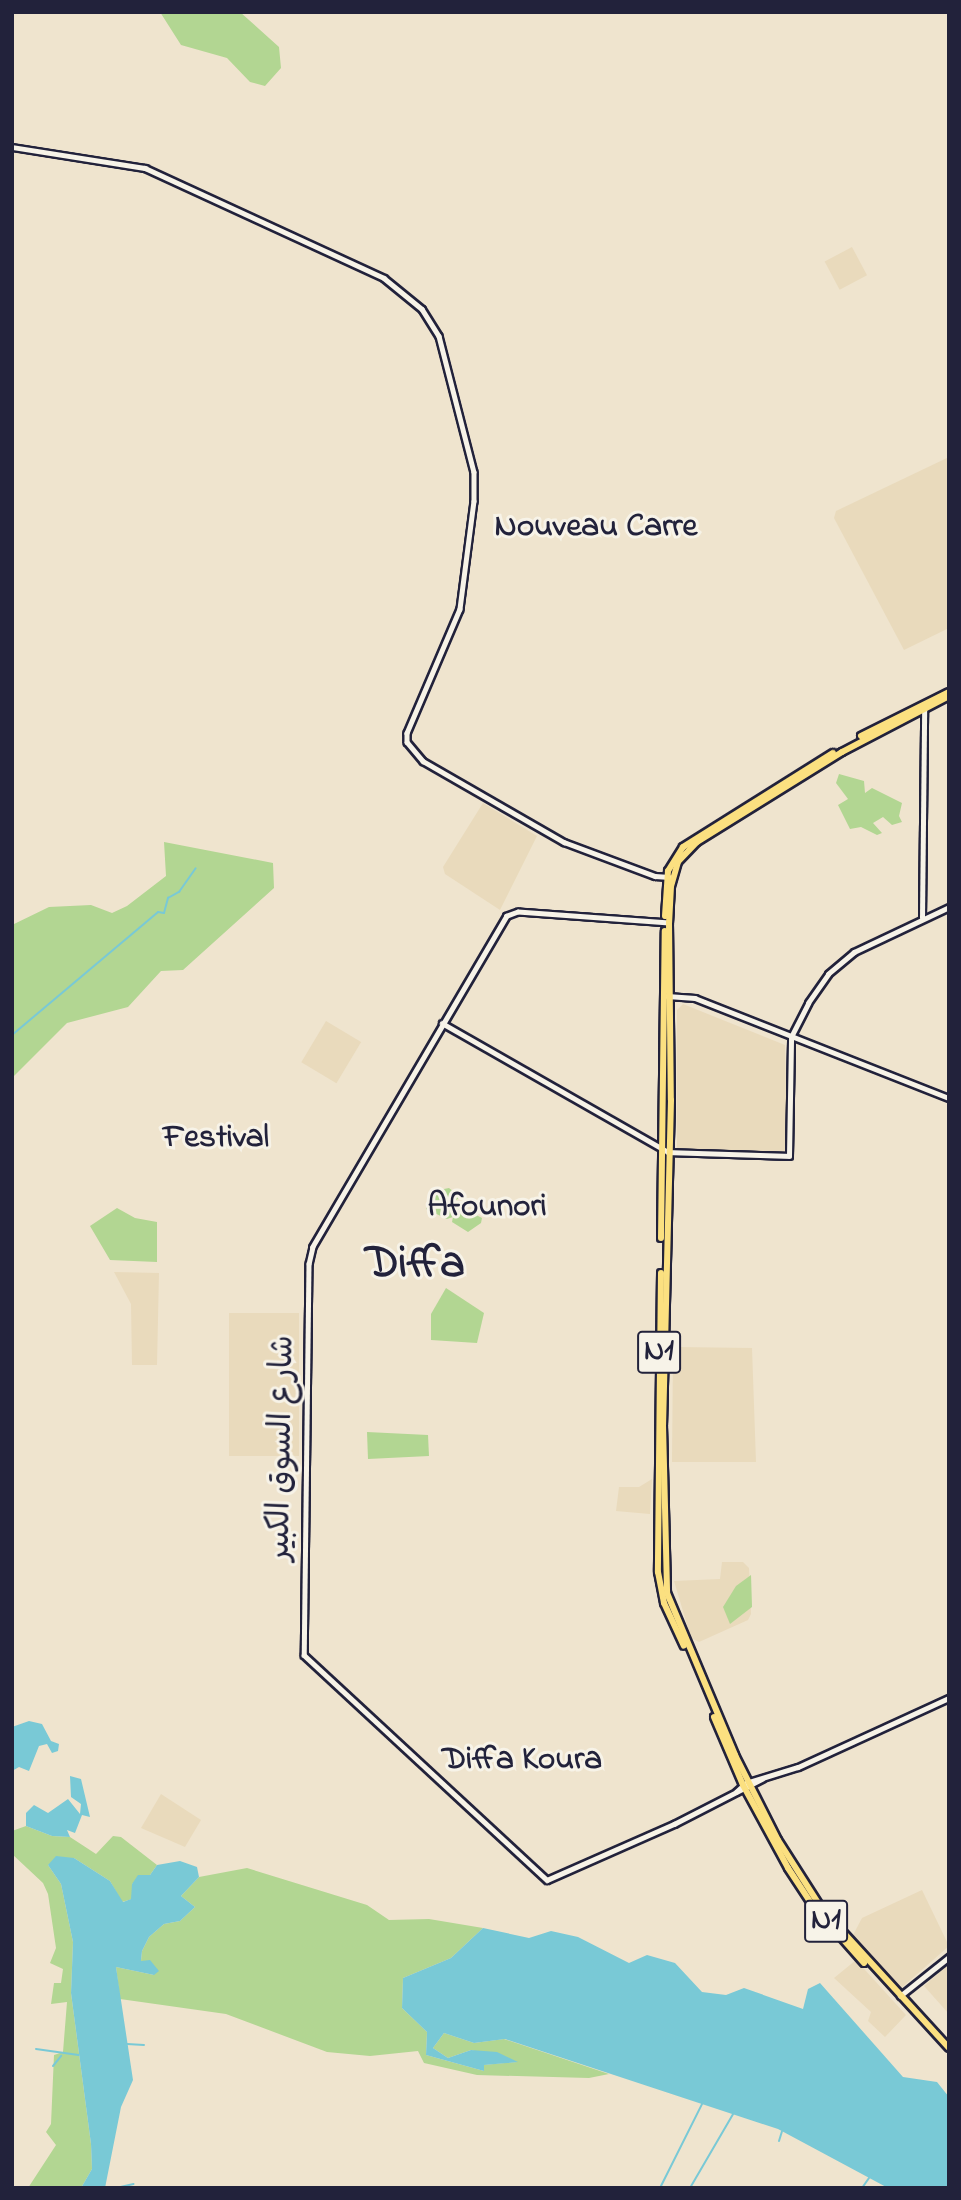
<!DOCTYPE html>
<meta charset="utf-8">
<style>
body{margin:0}
#map{position:relative;width:961px;height:2200px;overflow:hidden;background:#efe4ce;font-family:"Indie Flower","Playpen Sans Arabic",sans-serif}
div>[style]{position:absolute}
[style*='--x']{left:calc(var(--x)*1px);top:calc(var(--y)*1px);width:calc(var(--w)*1px);rotate:calc(var(--a)*1deg)}
.built>*{inset:0;background:#e9dabc;transform-origin:0 0}
.green>*{inset:0;background:#b2d692}
.water>*{inset:0;background:#79c9d6}
.stream>*{height:2px;margin:-1px;padding:0 1px;transform-origin:1px;border-radius:1px;background:#79c9d6}
.roads{filter:drop-shadow(2px 0 #22223b) drop-shadow(-2px 0 #22223b) drop-shadow(0 2px #22223b) drop-shadow(0 -2px #22223b)}
.tertiary>*{height:4.5px;margin:-2.25px;padding:0 2.25px;transform-origin:2.25px;border-radius:2.25px;background:#f7f3e8}
.trunk>*{height:6px;margin:-3px;padding:0 3px;transform-origin:3px;border-radius:3px;background:#fbe080}
span{translate:-50% -50%;white-space:nowrap;text-align:center;line-height:1.15;-webkit-text-stroke:6px #f7f3e8;paint-order:stroke}
.shield-label span{padding:2px 5px;background:#f7f3e8;border:2px solid;border-radius:5px;-webkit-text-stroke-width:0}
.shield-label{font-size:30px;color:#22223b;font-weight:700}
.street-label{font-size:32px;color:#22223b}
.neighbourhood-label{font-size:33px;color:#22223b;font-weight:700}
.town-label{font-size:46px;color:#22223b;font-weight:700}
.frame{position:absolute;inset:0;border:14px solid #22223b;pointer-events:none}
</style>
<div id="map">
<div class="built">
<i style="left:852px;top:247px;width:32px;height:31px;rotate:62deg"></i>
<i style="clip-path:polygon(949px 457px,949px 628px,904px 650px,834px 518px,836px 511px)"></i>
<i style="clip-path:polygon(483px 803px,537px 836px,500px 910px,445px 874px,443px 867px)"></i>
<i style="clip-path:polygon(683px 1004px,785px 1045px,787px 1152px,677px 1149px,677px 1010px)"></i>
<i style="left:326px;top:1021px;width:41px;height:48px;rotate:31deg"></i>
<i style="clip-path:polygon(114px 1272px,159px 1273px,157px 1365px,132px 1365px,131px 1304px)"></i>
<i style="left:229px;top:1313px;width:70px;height:143px"></i>
<i style="clip-path:polygon(677px 1347px,752px 1348px,756px 1462px,672px 1462px,673px 1351px)"></i>
<i style="clip-path:polygon(652px 1479px,650px 1514px,616px 1511px,619px 1487px,639px 1487px)"></i>
<i style="clip-path:polygon(722px 1562px,743px 1562px,749px 1568px,751px 1614px,748px 1620px,699px 1642px,691px 1638px,674px 1581px,720px 1579px)"></i>
<i style="clip-path:polygon(161px 1794px,201px 1820px,185px 1847px,141px 1828px)"></i>
<i style="clip-path:polygon(922px 1890px,949px 1946px,899px 1990px,852px 1937px,862px 1918px)"></i>
<i style="clip-path:polygon(856px 1960px,906px 2015px,885px 2037px,868px 2021px,871px 2012px,834px 1978px)"></i>
<i style="clip-path:polygon(949px 1964px,949px 2014px,924px 1986px)"></i>
</div>
<div class="green">
<i style="clip-path:polygon(160px 12px,240px 12px,279px 47px,281px 68px,265px 86px,250px 82px,227px 58px,181px 45px)"></i>
<i style="clip-path:polygon(839px 774px,864px 781px,865px 793px,872px 788px,902px 803px,899px 816px,902px 822px,892px 825px,883px 817px,873px 823px,882px 833px,877px 835px,861px 827px,850px 829px,838px 805px,848px 799px,836px 783px)"></i>
<i style="clip-path:polygon(164px 842px,273px 863px,274px 888px,183px 970px,161px 971px,128px 1007px,67px 1023px,12px 1078px,12px 925px,49px 907px,91px 905px,112px 913px,127px 906px,166px 876px)"></i>
<i style="clip-path:polygon(449px 1188px,460px 1197px,454px 1202px,459px 1206px,482px 1218px,481px 1223px,468px 1232px,452px 1222px,453px 1217px,447px 1219px,426px 1209px,439px 1190px)"></i>
<i style="clip-path:polygon(117px 1208px,135px 1218px,157px 1222px,157px 1262px,110px 1260px,90px 1226px)"></i>
<i style="clip-path:polygon(446px 1288px,484px 1313px,477px 1343px,431px 1340px,431px 1314px)"></i>
<i style="clip-path:polygon(367px 1432px,428px 1435px,429px 1456px,368px 1459px)"></i>
<i style="clip-path:polygon(751px 1575px,752px 1607px,730px 1624px,723px 1607px,736px 1586px)"></i>
<i style="clip-path:polygon(26px 1826px,52px 1836px,70px 1837px,96px 1854px,113px 1836px,121px 1837px,157px 1865px,150px 1875px,132px 1884px,132px 1899px,122px 1902px,110px 1881px,74px 1858px,48px 1865px,61px 1884px,73px 1942px,71px 1993px,91px 2144px,92px 2169px,81px 2188px,28px 2188px,56px 2145px,46px 2132px,51px 2124px,54px 2055px,63px 2052px,67px 2002px,51px 2004px,54px 1983px,61px 1983px,63px 1969px,50px 1963px,56px 1948px,48px 1894px,43px 1883px,12px 1854px,12px 1831px)"></i>
<i style="clip-path:polygon(247px 1868px,367px 1905px,389px 1920px,429px 1919px,483px 1928px,451px 1958px,403px 1978px,402px 2008px,427px 2032px,426px 2055px,484px 2071px,483px 2065px,517px 2062px,471px 2050px,448px 2058px,433px 2048px,444px 2033px,474px 2043px,504px 2039px,609px 2074px,589px 2078px,477px 2075px,424px 2063px,418px 2051px,370px 2056px,327px 2052px,226px 2014px,120px 1999px,116px 1967px,154px 1975px,141px 1961px,142px 1951px,149px 1937px,164px 1924px,180px 1921px,195px 1907px,181px 1896px,199px 1877px)"></i>
</div>
<div class="water">
<i style="clip-path:polygon(29px 1721px,42px 1724px,51px 1741px,59px 1744px,58px 1751px,52px 1753px,47px 1744px,39px 1746px,29px 1771px,19px 1767px,12px 1771px,12px 1727px)"></i>
<i style="clip-path:polygon(70px 1776px,81px 1779px,90px 1817px,82px 1815px,75px 1833px,67px 1830px,70px 1837px,52px 1836px,26px 1826px,26px 1813px,34px 1805px,48px 1813px,68px 1799px,80px 1814px,81px 1804px,71px 1797px)"></i>
<i style="clip-path:polygon(56px 1856px,74px 1858px,110px 1881px,123px 1902px,131px 1899px,132px 1884px,138px 1875px,150px 1875px,157px 1865px,180px 1861px,197px 1867px,199px 1877px,181px 1896px,195px 1907px,180px 1921px,164px 1924px,149px 1937px,142px 1951px,141px 1961px,150px 1960px,159px 1971px,154px 1975px,116px 1967px,133px 2080px,121px 2107px,105px 2188px,81px 2188px,92px 2169px,91px 2144px,71px 1993px,73px 1942px,61px 1884px,48px 1865px)"></i>
<i style="clip-path:polygon(483px 1928px,529px 1938px,551px 1931px,578px 1937px,629px 1963px,647px 1955px,675px 1963px,702px 1992px,726px 1995px,744px 1988px,803px 2009px,808px 1989px,820px 1983px,903px 2077px,937px 2082px,949px 2097px,949px 2188px,888px 2188px,778px 2129px,505px 2039px,474px 2043px,444px 2033px,433px 2048px,448px 2058px,471px 2050px,497px 2052px,518px 2062px,484px 2065px,484px 2071px,426px 2055px,427px 2032px,402px 2008px,403px 1978px,451px 1958px)"></i>
</div>
<div class="stream">
<i style="--x:12;--y:1035;--w:191;--a:-40.1"></i>
<i style="--x:158;--y:912;--w:6;--a:9"></i>
<i style="--x:164;--y:913;--w:16;--a:-75"></i>
<i style="--x:168;--y:898;--w:13;--a:-29"></i>
<i style="--x:179;--y:892;--w:29;--a:-55"></i>
<i style="--x:127;--y:2044;--w:17;--a:3"></i>
<i style="--x:36;--y:2049;--w:43;--a:7.9"></i>
<i style="--x:53;--y:2066;--w:13;--a:-51"></i>
<i style="--x:779;--y:2141;--w:10;--a:-73"></i>
<i style="--x:116;--y:2188;--w:18;--a:-13"></i>
<i style="--x:660;--y:2188;--w:96;--a:-63.4"></i>
<i style="--x:690;--y:2188;--w:86;--a:-59.8"></i>
<i style="--x:862;--y:2188;--w:16;--a:-55"></i>
</div>
<div class="roads">
<div class="tertiary">
<i style="--x:12;--y:147;--w:135;--a:9"></i>
<i style="--x:145;--y:168;--w:263;--a:24.7"></i>
<i style="--x:384;--y:278;--w:49;--a:39.2"></i>
<i style="--x:422;--y:309;--w:32;--a:58"></i>
<i style="--x:439;--y:336;--w:140;--a:75.6"></i>
<i style="--x:474;--y:472;--w:29;--a:90"></i>
<i style="--x:474;--y:501;--w:109;--a:97.4"></i>
<i style="--x:460;--y:609;--w:135;--a:113.1"></i>
<i style="--x:407;--y:733;--w:9;--a:90"></i>
<i style="--x:407;--y:742;--w:25;--a:50"></i>
<i style="--x:423;--y:761;--w:163;--a:29.9"></i>
<i style="--x:564;--y:842;--w:97;--a:20.5"></i>
<i style="--x:655;--y:876;--w:14;--a:4"></i>
<i style="--x:922;--y:918;--w:208;--a:-89.4"></i>
<i style="--x:669;--y:923;--w:151;--a:-175.8"></i>
<i style="--x:518;--y:912;--w:12;--a:160"></i>
<i style="--x:507;--y:916;--w:384;--a:120.4"></i>
<i style="--x:313;--y:1247;--w:17;--a:103"></i>
<i style="--x:309;--y:1264;--w:391;--a:90.7"></i>
<i style="--x:304;--y:1655;--w:331;--a:42.8"></i>
<i style="--x:547;--y:1880;--w:139;--a:-23.8"></i>
<i style="--x:674;--y:1824;--w:99;--a:-27.1"></i>
<i style="--x:667;--y:996;--w:28;--a:4"></i>
<i style="--x:695;--y:998;--w:273;--a:21.5"></i>
<i style="--x:442;--y:1023;--w:260;--a:29.7"></i>
<i style="--x:668;--y:1152;--w:121;--a:1.9"></i>
<i style="--x:789;--y:1156;--w:119;--a:-89"></i>
<i style="--x:791;--y:1037;--w:38;--a:-63"></i>
<i style="--x:808;--y:1003;--w:35;--a:-55"></i>
<i style="--x:828;--y:974;--w:34;--a:-40"></i>
<i style="--x:854;--y:952;--w:105;--a:-25.3"></i>
<i style="--x:736;--y:1792;--w:13;--a:-42"></i>
<i style="--x:746;--y:1783;--w:54;--a:-17.1"></i>
<i style="--x:798;--y:1767;--w:166;--a:-24.6"></i>
<i style="--x:900;--y:1996;--w:63;--a:-38.5"></i>
</div>
<div class="trunk">
<i style="--x:949;--y:696;--w:121;--a:152.4"></i>
<i style="--x:842;--y:752;--w:171;--a:148.2"></i>
<i style="--x:697;--y:842;--w:28;--a:134"></i>
<i style="--x:678;--y:862;--w:25;--a:106"></i>
<i style="--x:671;--y:886;--w:37;--a:93"></i>
<i style="--x:669;--y:923;--w:177;--a:89.4"></i>
<i style="--x:671;--y:1100;--w:325;--a:91.4"></i>
<i style="--x:663;--y:1425;--w:168;--a:88.6"></i>
<i style="--x:667;--y:1593;--w:176;--a:67.2"></i>
<i style="--x:735;--y:1755;--w:95;--a:63.2"></i>
<i style="--x:778;--y:1840;--w:82;--a:57.5"></i>
<i style="--x:822;--y:1909;--w:188;--a:47.6"></i>
<i style="--x:861;--y:736;--w:98;--a:-26.6"></i>
<i style="--x:665;--y:916;--w:45;--a:-86.2"></i>
<i style="--x:668;--y:871;--w:28;--a:-58"></i>
<i style="--x:683;--y:847;--w:177;--a:-32.1"></i>
<i style="--x:661;--y:1238;--w:307;--a:-89.3"></i>
<i style="--x:661;--y:1273;--w:299;--a:90.6"></i>
<i style="--x:658;--y:1572;--w:32;--a:79"></i>
<i style="--x:664;--y:1603;--w:47;--a:65.1"></i>
<i style="--x:714;--y:1717;--w:74;--a:66.9"></i>
<i style="--x:743;--y:1785;--w:94;--a:61.5"></i>
<i style="--x:788;--y:1868;--w:42;--a:56.7"></i>
<i style="--x:811;--y:1903;--w:80;--a:48.5"></i>
</div>
</div>
<div class="shield-label">
<span style="left:659px;top:1352px">N1</span>
<span style="left:826px;top:1921px">N1</span>
</div>
<div class="street-label">
<span style="left:283px;top:1448px;rotate:-89deg">شارع السوق الكبير</span>
</div>
<div class="neighbourhood-label">
<span style="left:596px;top:528px">Nouveau Carre</span>
<span style="left:216px;top:1139px">Festival</span>
<span style="left:487px;top:1208px">Afounori</span>
<span style="left:522px;top:1761px">Diffa Koura</span>
</div>
<div class="town-label">
<span style="left:415px;top:1265px">Diffa</span>
</div>
<div class="frame"></div>
</div>
